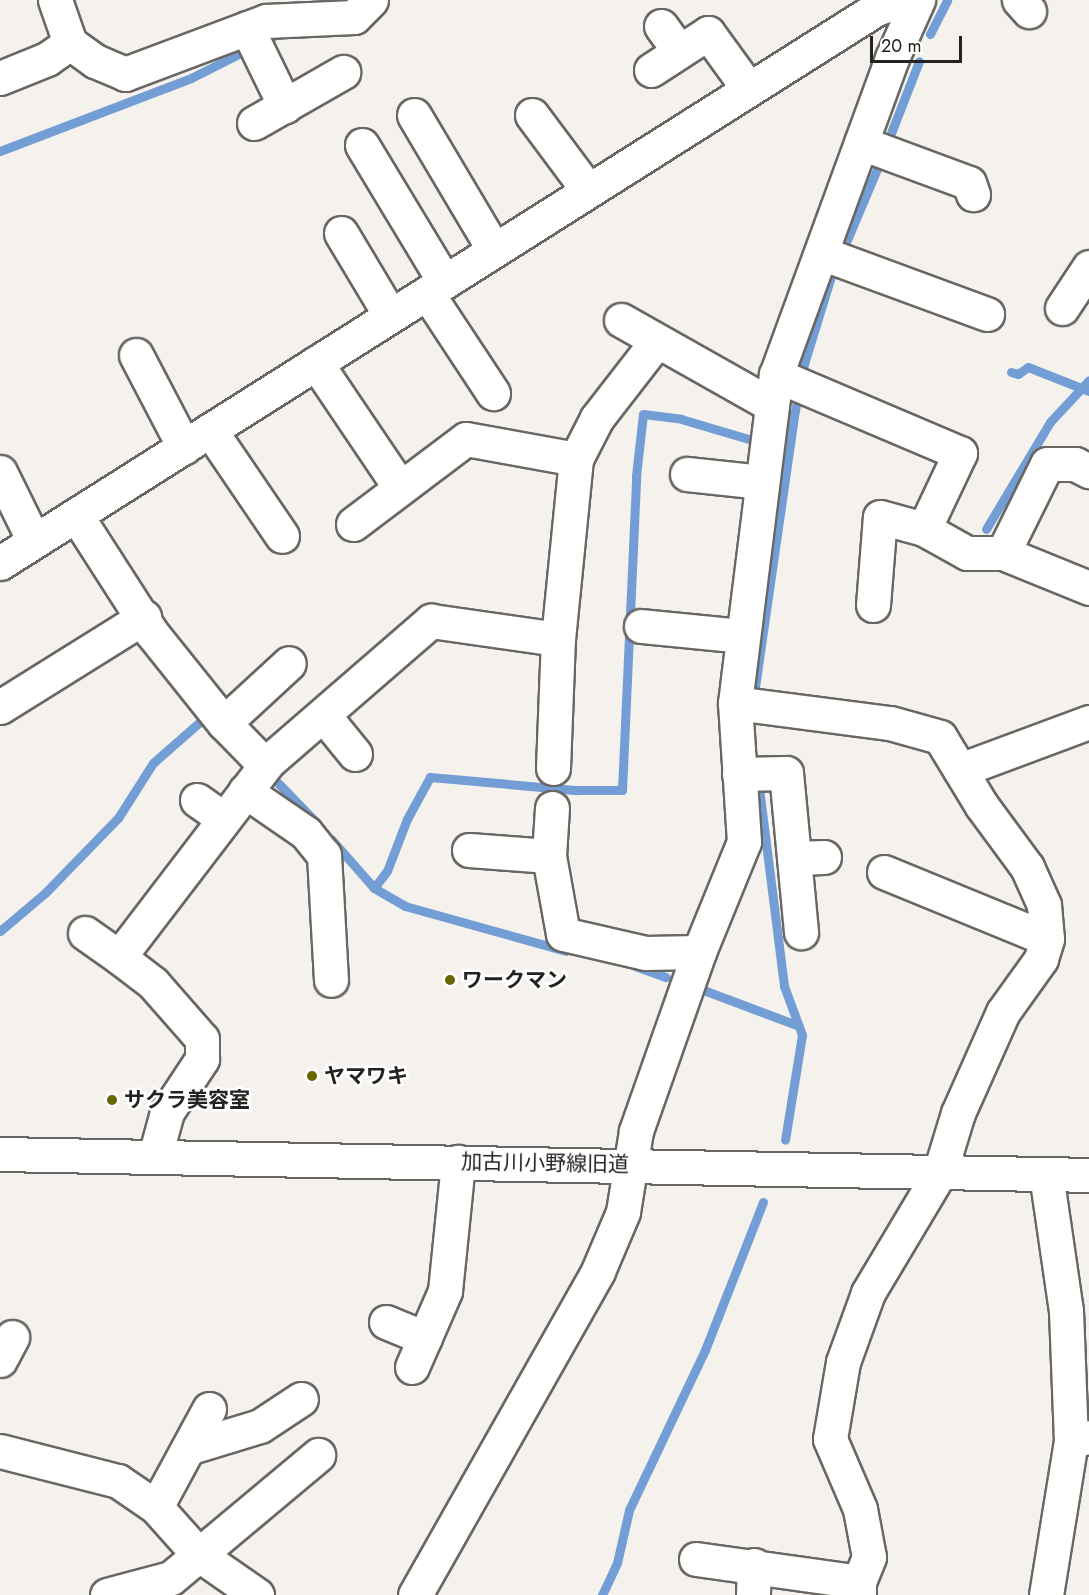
<!DOCTYPE html>
<meta charset="utf-8">
<style>
body{margin:0}
#map{position:relative;width:1089px;height:1595px;overflow:hidden;background:#f5f2ed;font-family:Jost,"Noto Sans JP",sans-serif}
div>[style]{position:absolute}
[style*='--x']{left:calc(var(--x)*1px);top:calc(var(--y)*1px);width:calc(var(--w)*1px);rotate:calc(var(--a)*1deg)}
.stream>*{height:9px;margin:-4.5px;padding:0 4.5px;transform-origin:4.5px;border-radius:4.5px;background:#739dd5}
.roads{filter:drop-shadow(2px 0 #696763) drop-shadow(-2px 0 #696763) drop-shadow(0 2px #696763) drop-shadow(0 -2px #696763)}
.minor>*{height:33px;margin:-16.5px;padding:0 16.5px;transform-origin:16.5px;border-radius:16.5px;background:#fff}
.dots>*{width:16px;height:16px;translate:-50% -50%;box-sizing:border-box;border:3px solid #fff;border-radius:50%}
span{translate:-50% -50%;white-space:nowrap;text-align:center;line-height:1.15;-webkit-text-stroke:5px #fff;paint-order:stroke}
.poi-label{font-size:21px;color:#242321;font-weight:700}
.left{translate:0 -50%;text-align:left}
.street-label{font-size:21px;color:#242321}
.scale{position:absolute;left:870px;top:36px;width:92px;height:27px;box-sizing:border-box;border:3px solid #242321;border-top:0;padding-left:8px;font-size:18px;line-height:21px;white-space:nowrap;color:#242321;-webkit-text-stroke:4px #fff;paint-order:stroke}
</style>
<div id="map">
<div class="stream">
<i style="--x:930;--y:34;--w:38;--a:-63"></i>
<i style="--x:891;--y:133;--w:77;--a:-68.7"></i>
<i style="--x:0;--y:151;--w:204;--a:-20.9"></i>
<i style="--x:191;--y:78;--w:102;--a:-26.8"></i>
<i style="--x:847;--y:240;--w:77;--a:-67.1"></i>
<i style="--x:1011;--y:372;--w:7;--a:16"></i>
<i style="--x:1018;--y:374;--w:12;--a:-35"></i>
<i style="--x:1028;--y:367;--w:66;--a:21.5"></i>
<i style="--x:986;--y:529;--w:125;--a:-59.1"></i>
<i style="--x:1050;--y:422;--w:57;--a:-47.1"></i>
<i style="--x:753;--y:701;--w:288;--a:-81.8"></i>
<i style="--x:794;--y:416;--w:53;--a:-79.1"></i>
<i style="--x:804;--y:364;--w:95;--a:-72.9"></i>
<i style="--x:758;--y:780;--w:208;--a:82.8"></i>
<i style="--x:784;--y:986;--w:52;--a:69.8"></i>
<i style="--x:802;--y:1035;--w:106;--a:99.2"></i>
<i style="--x:278;--y:783;--w:57;--a:45.7"></i>
<i style="--x:331;--y:839;--w:65;--a:48.7"></i>
<i style="--x:374;--y:888;--w:36;--a:30"></i>
<i style="--x:405;--y:906;--w:167;--a:15.6"></i>
<i style="--x:374;--y:888;--w:21;--a:-53"></i>
<i style="--x:387;--y:871;--w:56;--a:-69"></i>
<i style="--x:407;--y:819;--w:48;--a:-61.3"></i>
<i style="--x:430;--y:777;--w:148;--a:5.1"></i>
<i style="--x:577;--y:790;--w:45;--a:0"></i>
<i style="--x:622;--y:790;--w:314;--a:-87.4"></i>
<i style="--x:636;--y:476;--w:62;--a:-83.6"></i>
<i style="--x:643;--y:414;--w:38;--a:7"></i>
<i style="--x:681;--y:419;--w:74;--a:16.5"></i>
<i style="--x:0;--y:931;--w:59;--a:-40.2"></i>
<i style="--x:45;--y:893;--w:105;--a:-45.8"></i>
<i style="--x:118;--y:818;--w:65;--a:-57.5"></i>
<i style="--x:153;--y:763;--w:65;--a:-41.3"></i>
<i style="--x:635;--y:966;--w:33;--a:20"></i>
<i style="--x:706;--y:991;--w:99;--a:20.6"></i>
<i style="--x:602;--y:1595;--w:35;--a:-65"></i>
<i style="--x:617;--y:1563;--w:54;--a:-77.2"></i>
<i style="--x:629;--y:1510;--w:177;--a:-64.6"></i>
<i style="--x:705;--y:1350;--w:159;--a:-68.6"></i>
</div>
<div class="roads">
<div class="minor">
<i style="--x:55;--y:0;--w:46;--a:70.8"></i>
<i style="--x:1019;--y:0;--w:15;--a:48"></i>
<i style="--x:661;--y:26;--w:31;--a:54"></i>
<i style="--x:247;--y:28;--w:87;--a:64"></i>
<i style="--x:651;--y:70;--w:68;--a:-33"></i>
<i style="--x:708;--y:33;--w:68;--a:54"></i>
<i style="--x:0;--y:78;--w:51;--a:-22"></i>
<i style="--x:47;--y:59;--w:28;--a:-35"></i>
<i style="--x:70;--y:43;--w:31;--a:36"></i>
<i style="--x:95;--y:61;--w:33;--a:23"></i>
<i style="--x:125;--y:74;--w:151;--a:-20.6"></i>
<i style="--x:266;--y:21;--w:88;--a:-2.6"></i>
<i style="--x:354;--y:17;--w:24;--a:-45"></i>
<i style="--x:414;--y:115;--w:157;--a:59.3"></i>
<i style="--x:532;--y:115;--w:94;--a:53.3"></i>
<i style="--x:254;--y:123;--w:103;--a:-29.8"></i>
<i style="--x:861;--y:143;--w:115;--a:20.3"></i>
<i style="--x:969;--y:183;--w:12;--a:70"></i>
<i style="--x:362;--y:145;--w:159;--a:58.9"></i>
<i style="--x:341;--y:233;--w:96;--a:59.1"></i>
<i style="--x:821;--y:253;--w:177;--a:20.2"></i>
<i style="--x:427;--y:293;--w:120;--a:56.6"></i>
<i style="--x:1062;--y:308;--w:49;--a:-56.6"></i>
<i style="--x:621;--y:320;--w:173;--a:29.4"></i>
<i style="--x:136;--y:355;--w:104;--a:62.4"></i>
<i style="--x:316;--y:363;--w:134;--a:56"></i>
<i style="--x:776;--y:375;--w:200;--a:23"></i>
<i style="--x:960;--y:453;--w:84;--a:115.3"></i>
<i style="--x:210;--y:430;--w:128;--a:55.8"></i>
<i style="--x:0;--y:472;--w:77;--a:63.8"></i>
<i style="--x:687;--y:474;--w:75;--a:6.1"></i>
<i style="--x:76;--y:515;--w:139;--a:57.3"></i>
<i style="--x:151;--y:632;--w:117;--a:51.3"></i>
<i style="--x:224;--y:723;--w:59;--a:45.7"></i>
<i style="--x:353;--y:524;--w:141;--a:-37"></i>
<i style="--x:466;--y:439;--w:112;--a:10.3"></i>
<i style="--x:1003;--y:553;--w:99;--a:-63.7"></i>
<i style="--x:1047;--y:464;--w:28;--a:0"></i>
<i style="--x:1075;--y:464;--w:16;--a:27"></i>
<i style="--x:0;--y:563;--w:1036;--a:-32.31"></i>
<i style="--x:876;--y:9;--w:21;--a:-19"></i>
<i style="--x:896;--y:2;--w:19;--a:12"></i>
<i style="--x:873;--y:605;--w:88;--a:-85.5"></i>
<i style="--x:880;--y:517;--w:46;--a:15.3"></i>
<i style="--x:924;--y:529;--w:49;--a:29.2"></i>
<i style="--x:967;--y:553;--w:36;--a:0"></i>
<i style="--x:1003;--y:553;--w:93;--a:22.1"></i>
<i style="--x:641;--y:626;--w:102;--a:5.6"></i>
<i style="--x:735;--y:703;--w:156;--a:7.4"></i>
<i style="--x:890;--y:723;--w:52;--a:15.6"></i>
<i style="--x:940;--y:737;--w:81;--a:58.7"></i>
<i style="--x:982;--y:806;--w:76;--a:53.6"></i>
<i style="--x:1027;--y:867;--w:42;--a:65.9"></i>
<i style="--x:1044;--y:905;--w:34;--a:85"></i>
<i style="--x:1047;--y:939;--w:21;--a:107"></i>
<i style="--x:1041;--y:959;--w:65;--a:125.6"></i>
<i style="--x:1003;--y:1012;--w:111;--a:114"></i>
<i style="--x:958;--y:1113;--w:62;--a:107"></i>
<i style="--x:940;--y:1172;--w:141;--a:120.8"></i>
<i style="--x:868;--y:1293;--w:73;--a:109.9"></i>
<i style="--x:843;--y:1362;--w:78;--a:99.6"></i>
<i style="--x:830;--y:1439;--w:76;--a:66.8"></i>
<i style="--x:860;--y:1509;--w:49;--a:79.4"></i>
<i style="--x:869;--y:1557;--w:27;--a:112"></i>
<i style="--x:859;--y:1582;--w:13;--a:90"></i>
<i style="--x:0;--y:707;--w:170;--a:-32"></i>
<i style="--x:324;--y:716;--w:49;--a:50.8"></i>
<i style="--x:224;--y:723;--w:88;--a:-42.7"></i>
<i style="--x:553;--y:768;--w:129;--a:-87.8"></i>
<i style="--x:558;--y:639;--w:181;--a:-84.3"></i>
<i style="--x:576;--y:459;--w:46;--a:-62.9"></i>
<i style="--x:597;--y:418;--w:96;--a:-52.2"></i>
<i style="--x:960;--y:770;--w:138;--a:-20.4"></i>
<i style="--x:739;--y:774;--w:47;--a:-1.2"></i>
<i style="--x:786;--y:773;--w:160;--a:84.6"></i>
<i style="--x:245;--y:791;--w:74;--a:34.5"></i>
<i style="--x:306;--y:833;--w:28;--a:51"></i>
<i style="--x:324;--y:855;--w:125;--a:86.8"></i>
<i style="--x:197;--y:800;--w:33;--a:35"></i>
<i style="--x:552;--y:808;--w:48;--a:93.6"></i>
<i style="--x:549;--y:856;--w:79;--a:79.8"></i>
<i style="--x:563;--y:934;--w:84;--a:13"></i>
<i style="--x:645;--y:953;--w:54;--a:-1.1"></i>
<i style="--x:469;--y:850;--w:80;--a:4.3"></i>
<i style="--x:794;--y:858;--w:30;--a:-2"></i>
<i style="--x:884;--y:872;--w:176;--a:22.3"></i>
<i style="--x:85;--y:933;--w:42;--a:35.2"></i>
<i style="--x:0;--y:1154;--w:1089;--a:1.1"></i>
<i style="--x:155;--y:1156;--w:46;--a:-74.7"></i>
<i style="--x:167;--y:1112;--w:64;--a:-56.6"></i>
<i style="--x:202;--y:1059;--w:20;--a:-90"></i>
<i style="--x:202;--y:1039;--w:74;--a:-131.2"></i>
<i style="--x:153;--y:983;--w:43;--a:-142.6"></i>
<i style="--x:119;--y:957;--w:245;--a:-52.6"></i>
<i style="--x:268;--y:762;--w:216;--a:-40.9"></i>
<i style="--x:431;--y:621;--w:128;--a:8.1"></i>
<i style="--x:1046;--y:1174;--w:138;--a:81.7"></i>
<i style="--x:1066;--y:1311;--w:129;--a:87.8"></i>
<i style="--x:386;--y:1322;--w:42;--a:22.3"></i>
<i style="--x:0;--y:1360;--w:26;--a:-62"></i>
<i style="--x:412;--y:1367;--w:83;--a:-66.5"></i>
<i style="--x:445;--y:1291;--w:130;--a:-84.2"></i>
<i style="--x:209;--y:1409;--w:111;--a:118.4"></i>
<i style="--x:156;--y:1507;--w:63;--a:48.2"></i>
<i style="--x:198;--y:1554;--w:72;--a:34.8"></i>
<i style="--x:191;--y:1447;--w:72;--a:-16.9"></i>
<i style="--x:260;--y:1426;--w:49;--a:-33.4"></i>
<i style="--x:0;--y:1451;--w:122;--a:14.3"></i>
<i style="--x:118;--y:1481;--w:46;--a:34.4"></i>
<i style="--x:696;--y:1559;--w:165;--a:8"></i>
<i style="--x:753;--y:1594;--w:29;--a:-88"></i>
<i style="--x:107;--y:1595;--w:66;--a:-14.9"></i>
<i style="--x:171;--y:1578;--w:192;--a:-39.9"></i>
<i style="--x:415;--y:1595;--w:372;--a:-60.5"></i>
<i style="--x:598;--y:1271;--w:64;--a:-67"></i>
<i style="--x:623;--y:1212;--w:82;--a:-80.9"></i>
<i style="--x:636;--y:1131;--w:190;--a:-70.6"></i>
<i style="--x:699;--y:952;--w:119;--a:-67.8"></i>
<i style="--x:744;--y:842;--w:139;--a:-93.7"></i>
<i style="--x:735;--y:703;--w:331;--a:-82.9"></i>
<i style="--x:776;--y:375;--w:338;--a:-69.9"></i>
<i style="--x:892;--y:58;--w:64;--a:-65.9"></i>
<i style="--x:1046;--y:1595;--w:157;--a:-80.8"></i>
<i style="--x:1071;--y:1440;--w:18;--a:-9"></i>
</div>
</div>
<div class="dots">
<i style="left:450px;top:980px;background:#686600"></i>
<i style="left:312px;top:1076px;background:#686600"></i>
<i style="left:112px;top:1100px;background:#686600"></i>
</div>
<div class="poi-label">
<span class="left" style="left:462px;top:980px">ワークマン</span>
<span class="left" style="left:324px;top:1076px">ヤマワキ</span>
<span class="left" style="left:124px;top:1100px">サクラ美容室</span>
</div>
<div class="street-label">
<span style="left:545px;top:1163px;rotate:1deg">加古川小野線旧道</span>
</div>
<div class="scale">20 m</div>
</div>
